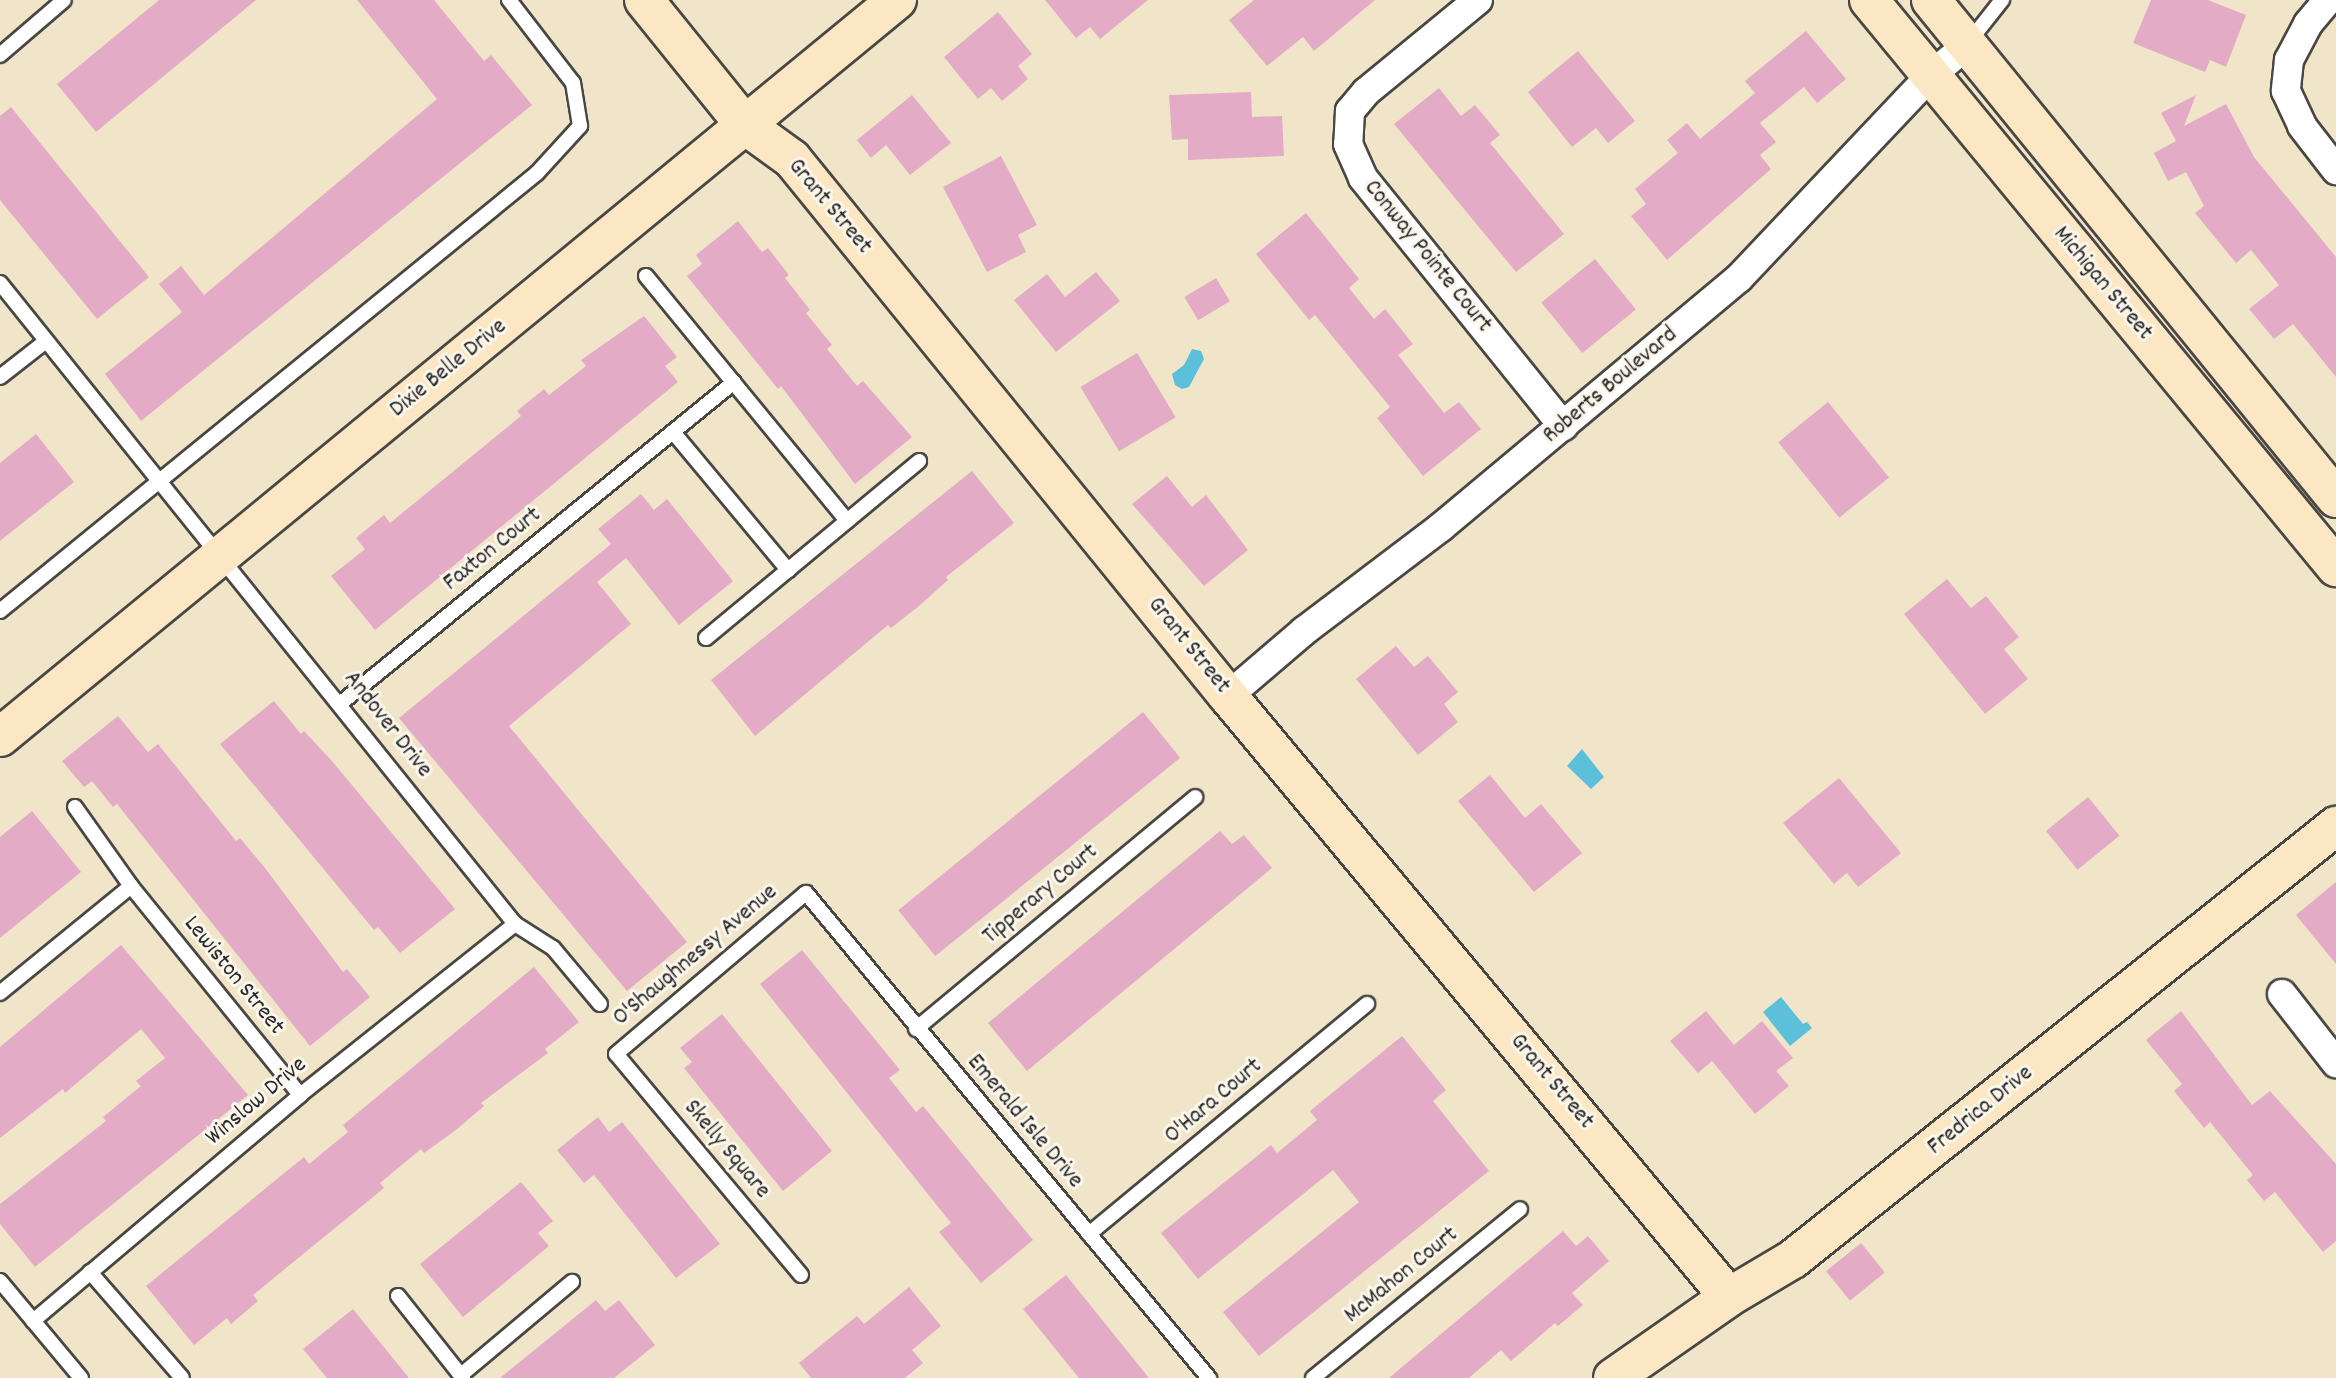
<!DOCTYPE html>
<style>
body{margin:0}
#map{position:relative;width:2336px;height:1378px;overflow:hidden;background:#f1e5c9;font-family:Dekko,sans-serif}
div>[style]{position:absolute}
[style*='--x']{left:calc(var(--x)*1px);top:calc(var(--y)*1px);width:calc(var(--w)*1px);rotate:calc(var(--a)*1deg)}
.water>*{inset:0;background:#5cc0da}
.building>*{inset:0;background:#e4abc7;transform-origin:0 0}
.roads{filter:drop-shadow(2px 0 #494743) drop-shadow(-2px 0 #494743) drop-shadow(0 2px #494743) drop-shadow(0 -2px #494743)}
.lane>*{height:14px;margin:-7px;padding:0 7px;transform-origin:7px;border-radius:7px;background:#fff}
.street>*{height:28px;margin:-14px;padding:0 14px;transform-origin:14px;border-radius:14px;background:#fff}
.secondary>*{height:38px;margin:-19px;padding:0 19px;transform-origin:19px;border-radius:19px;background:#fbe7c3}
span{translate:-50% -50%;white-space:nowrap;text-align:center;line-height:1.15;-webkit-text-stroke:6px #fbf7ec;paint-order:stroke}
.street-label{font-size:24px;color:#2b2b2b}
</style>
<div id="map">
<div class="water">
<i style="clip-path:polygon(1192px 349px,1201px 351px,1204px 359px,1189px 387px,1182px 389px,1175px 385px,1172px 374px,1184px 365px)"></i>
<i style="clip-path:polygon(1582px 749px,1604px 777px,1591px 789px,1567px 766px)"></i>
<i style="clip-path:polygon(1781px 997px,1803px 1024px,1807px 1022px,1812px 1028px,1790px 1046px,1763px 1012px)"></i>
</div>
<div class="building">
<i style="clip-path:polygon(159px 0,256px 0,96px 132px,57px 84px)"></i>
<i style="clip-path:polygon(357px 0,434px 0,484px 61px,491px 55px,532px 105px,141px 421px,105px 374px,182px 312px,159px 284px,181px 266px,204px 295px,437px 99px)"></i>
<i style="clip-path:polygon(1045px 0,1148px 0,1100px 39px,1090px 27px,1076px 38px)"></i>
<i style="clip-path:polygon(1254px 0,1375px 0,1314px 51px,1303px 37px,1267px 66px,1229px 20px)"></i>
<i style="clip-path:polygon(2151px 0,2208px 0,2246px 15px,2226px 67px,2210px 60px,2205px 72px,2133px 43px)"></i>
<i style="clip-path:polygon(998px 12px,1032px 54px,1018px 66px,1028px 79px,1002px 101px,991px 88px,978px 99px,944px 57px)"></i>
<i style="clip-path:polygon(1806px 31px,1846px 79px,1817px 103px,1804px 87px,1760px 123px,1776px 142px,1760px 155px,1771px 169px,1667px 260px,1631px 216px,1646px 204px,1635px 189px,1678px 153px,1667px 140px,1687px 123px,1700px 139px,1755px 93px,1745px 81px)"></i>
<i style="clip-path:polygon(1578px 51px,1635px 121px,1608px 143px,1596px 128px,1572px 147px,1528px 92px)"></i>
<i style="clip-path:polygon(1439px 88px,1461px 116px,1475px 105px,1500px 135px,1490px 143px,1564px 234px,1516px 272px,1394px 124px)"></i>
<i style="clip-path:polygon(1251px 92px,1252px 117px,1282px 116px,1284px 156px,1188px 160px,1188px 139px,1172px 140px,1169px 95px)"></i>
<i style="clip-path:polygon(912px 95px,951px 143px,910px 175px,886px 145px,871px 158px,857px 140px)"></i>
<i style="clip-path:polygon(2196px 95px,2184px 126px,2226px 104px,2254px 157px,2336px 257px,2336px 377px,2293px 324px,2274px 339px,2249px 309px,2279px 285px,2251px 250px,2236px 263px,2195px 213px,2204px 206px,2186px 172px,2168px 181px,2154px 153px,2176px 141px,2161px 113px)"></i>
<i style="clip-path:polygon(11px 107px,149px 277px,97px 319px,0 200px,0 116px)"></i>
<i style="clip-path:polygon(1001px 156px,1037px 225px,1018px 235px,1026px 252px,987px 272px,943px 187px)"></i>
<i style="clip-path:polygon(1306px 213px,1359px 279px,1349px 288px,1374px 319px,1385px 309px,1413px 344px,1398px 355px,1444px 413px,1459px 402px,1481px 429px,1423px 476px,1377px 418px,1390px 407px,1315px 315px,1309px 320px,1256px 254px)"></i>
<i style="clip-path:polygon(738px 221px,762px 252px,768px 248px,789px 275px,785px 278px,810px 310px,806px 313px,832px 345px,827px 349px,857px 386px,863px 381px,912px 437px,855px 484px,781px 386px,778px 389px,687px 276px,702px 264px,696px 255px)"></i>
<i style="left:1595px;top:259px;width:65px;height:69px;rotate:51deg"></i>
<i style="clip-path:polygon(1096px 272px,1120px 301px,1056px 352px,1014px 300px,1047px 274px,1065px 297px)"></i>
<i style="left:1216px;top:278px;width:27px;height:37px;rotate:59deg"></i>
<i style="clip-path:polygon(644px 316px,677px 357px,665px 366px,678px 382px,375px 630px,331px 576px,365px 549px,356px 538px,384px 515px,390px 523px,521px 416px,517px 411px,544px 389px,549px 395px,586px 366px,581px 360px)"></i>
<i style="left:1137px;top:353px;width:75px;height:66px;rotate:59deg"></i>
<i style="left:1828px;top:402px;width:97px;height:64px;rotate:51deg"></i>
<i style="clip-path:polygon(36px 434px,74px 482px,0 541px,0 463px)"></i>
<i style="clip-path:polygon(972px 471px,1014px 523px,946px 577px,948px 580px,919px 606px,891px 628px,888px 625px,755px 736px,711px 680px)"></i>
<i style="clip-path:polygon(1167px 476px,1192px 507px,1206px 495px,1248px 550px,1204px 586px,1132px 504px)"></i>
<i style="clip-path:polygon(641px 494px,654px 510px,667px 499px,733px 581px,679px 625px,626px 558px,597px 582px,631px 624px,509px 726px,687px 942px,627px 991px,399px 718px,611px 544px,598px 529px)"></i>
<i style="clip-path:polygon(1947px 579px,1971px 608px,1986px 596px,2019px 637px,2004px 649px,2028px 679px,1985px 714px,1904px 614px)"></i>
<i style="clip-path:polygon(1396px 646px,1414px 667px,1428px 656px,1458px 692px,1444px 704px,1458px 722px,1418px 755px,1356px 679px)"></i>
<i style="clip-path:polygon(274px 701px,301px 734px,304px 731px,332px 761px,455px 909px,400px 953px,378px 927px,374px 930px,220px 744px)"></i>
<i style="left:1143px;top:712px;width:59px;height:315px;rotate:51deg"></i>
<i style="clip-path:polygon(118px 716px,148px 752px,158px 744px,236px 841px,240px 838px,265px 868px,343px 972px,347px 969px,370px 997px,310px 1046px,117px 804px,113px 807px,92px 781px,84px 787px,62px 761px)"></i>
<i style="clip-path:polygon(1490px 775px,1525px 818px,1541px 804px,1582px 853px,1534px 892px,1458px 801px)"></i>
<i style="clip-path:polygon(1839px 778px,1901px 853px,1858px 887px,1847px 873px,1834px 884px,1783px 823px)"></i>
<i style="left:2088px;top:797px;width:50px;height:54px;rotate:51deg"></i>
<i style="clip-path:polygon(32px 811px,81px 872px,0 938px,0 837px)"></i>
<i style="clip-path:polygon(1220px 831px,1232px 844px,1244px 835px,1272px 868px,1027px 1071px,988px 1023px)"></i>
<i style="clip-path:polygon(2336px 882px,2336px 964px,2296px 915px)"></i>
<i style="clip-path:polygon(121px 945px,248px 1095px,35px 1267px,0 1224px,0 1204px,106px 1121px,103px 1117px,141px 1086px,136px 1081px,165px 1058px,141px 1029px,65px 1093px,63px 1089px,0 1138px,0 1047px)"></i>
<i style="clip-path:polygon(802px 950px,900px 1070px,889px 1078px,916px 1112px,923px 1106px,1033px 1240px,981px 1283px,939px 1232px,951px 1223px,760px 984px)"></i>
<i style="clip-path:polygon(534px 967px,579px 1022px,545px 1049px,548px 1053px,481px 1103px,484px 1106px,456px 1130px,424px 1153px,421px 1149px,380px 1183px,384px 1188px,253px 1295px,258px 1301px,231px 1324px,227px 1318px,194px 1345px,146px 1286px,304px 1157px,309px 1164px,348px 1132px,343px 1125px)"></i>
<i style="clip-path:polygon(1706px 1011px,1734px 1045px,1762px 1021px,1793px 1058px,1776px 1071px,1789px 1086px,1755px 1114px,1712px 1061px,1698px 1073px,1670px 1041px)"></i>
<i style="clip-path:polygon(2181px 1011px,2252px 1105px,2270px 1091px,2336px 1164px,2336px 1241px,2323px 1252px,2275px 1192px,2264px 1201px,2247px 1180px,2253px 1175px,2210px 1122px,2204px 1128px,2174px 1091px,2182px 1084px,2146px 1040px)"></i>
<i style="clip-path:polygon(722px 1014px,832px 1151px,783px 1191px,684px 1068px,692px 1062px,680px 1048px)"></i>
<i style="clip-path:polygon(1402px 1036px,1446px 1090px,1433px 1101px,1489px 1171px,1259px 1356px,1223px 1312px,1359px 1202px,1333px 1170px,1198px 1279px,1161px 1233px,1271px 1145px,1277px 1153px,1317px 1120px,1310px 1111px)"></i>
<i style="clip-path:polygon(598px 1117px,609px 1132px,622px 1122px,720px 1244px,676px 1278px,594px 1175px,584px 1183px,557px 1150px)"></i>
<i style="clip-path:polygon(521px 1182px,553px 1221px,538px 1233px,549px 1246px,463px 1317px,420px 1264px)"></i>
<i style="clip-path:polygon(1563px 1231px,1576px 1246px,1588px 1236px,1609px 1261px,1572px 1293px,1583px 1305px,1558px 1326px,1555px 1323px,1511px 1361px,1501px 1350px,1469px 1378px,1389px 1378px)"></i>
<i style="left:1861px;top:1243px;width:38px;height:45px;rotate:51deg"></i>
<i style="clip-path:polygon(1066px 1275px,1149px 1378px,1079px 1378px,1023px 1309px)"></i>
<i style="clip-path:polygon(909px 1287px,941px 1326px,912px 1350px,923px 1363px,905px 1378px,811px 1378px,799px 1363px,857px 1316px,864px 1324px)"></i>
<i style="clip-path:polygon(596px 1300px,605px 1311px,619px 1300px,655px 1345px,614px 1378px,500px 1378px)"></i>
<i style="clip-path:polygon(353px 1309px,409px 1378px,327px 1378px,303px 1349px)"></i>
</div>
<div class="roads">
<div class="lane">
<i style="--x:1968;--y:43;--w:55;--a:-51.7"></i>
<i style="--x:0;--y:55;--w:84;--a:-40.7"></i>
<i style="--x:646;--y:276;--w:317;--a:50.6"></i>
<i style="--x:0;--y:283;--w:822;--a:51.22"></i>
<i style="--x:515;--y:924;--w:45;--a:32.3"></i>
<i style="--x:553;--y:948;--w:73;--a:50"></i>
<i style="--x:0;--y:377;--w:58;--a:-38"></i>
<i style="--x:673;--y:432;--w:180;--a:50.2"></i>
<i style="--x:0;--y:611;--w:693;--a:-39.2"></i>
<i style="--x:537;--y:173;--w:64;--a:-47.5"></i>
<i style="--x:580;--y:126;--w:44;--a:-99.2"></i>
<i style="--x:573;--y:83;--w:105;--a:-127.6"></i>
<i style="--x:706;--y:638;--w:277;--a:-39.7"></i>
<i style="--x:341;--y:703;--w:507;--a:-39.24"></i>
<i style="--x:75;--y:807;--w:97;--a:54.7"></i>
<i style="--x:131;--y:886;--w:269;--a:51"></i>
<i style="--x:0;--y:993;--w:169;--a:-39.2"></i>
<i style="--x:916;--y:1029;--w:363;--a:-39.7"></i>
<i style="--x:1089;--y:1234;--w:361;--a:-39.6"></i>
<i style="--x:90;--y:1272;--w:140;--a:49"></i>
<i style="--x:801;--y:1275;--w:288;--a:-129.9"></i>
<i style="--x:616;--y:1054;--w:249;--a:-40.3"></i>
<i style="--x:806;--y:893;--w:631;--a:50.28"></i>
<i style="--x:0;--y:1281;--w:126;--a:50.1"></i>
<i style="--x:398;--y:1296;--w:105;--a:51.6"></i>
<i style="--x:33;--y:1321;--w:350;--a:-40.2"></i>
<i style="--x:300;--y:1095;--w:275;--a:-38.5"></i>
<i style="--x:461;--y:1375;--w:145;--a:-40"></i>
<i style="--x:1313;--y:1378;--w:267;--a:-39.2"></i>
</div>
<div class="street">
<i style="--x:1478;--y:0;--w:145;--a:140.6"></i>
<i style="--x:1366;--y:92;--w:25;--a:130"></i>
<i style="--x:1350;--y:111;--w:33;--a:93"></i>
<i style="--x:1348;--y:144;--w:37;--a:66"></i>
<i style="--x:1363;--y:178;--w:319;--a:51.1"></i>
<i style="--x:2328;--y:0;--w:31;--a:130"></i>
<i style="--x:2308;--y:24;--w:41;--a:117.8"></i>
<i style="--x:2289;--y:60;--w:31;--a:96"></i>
<i style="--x:2286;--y:91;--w:38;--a:65"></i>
<i style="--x:2302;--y:126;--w:56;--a:52.3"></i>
<i style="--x:1228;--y:696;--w:100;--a:-40.5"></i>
<i style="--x:1304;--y:631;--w:172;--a:-37.2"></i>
<i style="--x:1441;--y:527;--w:388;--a:-39.9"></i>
<i style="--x:1739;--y:278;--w:278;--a:-46.6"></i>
<i style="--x:1930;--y:76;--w:47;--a:-39.8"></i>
<i style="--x:2282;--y:994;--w:88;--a:52"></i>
</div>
<div class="secondary">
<i style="--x:644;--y:0;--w:161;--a:51.1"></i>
<i style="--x:745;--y:125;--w:58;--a:35.9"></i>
<i style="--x:792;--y:159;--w:692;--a:50.93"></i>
<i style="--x:1228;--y:696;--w:782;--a:50.19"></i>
<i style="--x:1869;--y:0;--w:735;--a:50.52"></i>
<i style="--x:1931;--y:0;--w:642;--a:50.88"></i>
<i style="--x:0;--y:737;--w:1161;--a:-39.41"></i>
<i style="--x:1613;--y:1378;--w:141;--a:-34.9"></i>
<i style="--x:1729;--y:1297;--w:74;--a:-30.7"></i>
<i style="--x:1793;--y:1259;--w:695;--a:-38.57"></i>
</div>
</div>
<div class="street-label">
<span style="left:829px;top:207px;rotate:50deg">Grant Street</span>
<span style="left:1427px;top:257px;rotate:51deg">Conway Pointe Court</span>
<span style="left:2102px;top:284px;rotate:50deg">Michigan Street</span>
<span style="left:449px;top:369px;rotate:-39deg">Dixie Belle Drive</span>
<span style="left:1611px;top:386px;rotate:-40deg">Roberts Boulevard</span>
<span style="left:493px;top:550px;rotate:-39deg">Faxton Court</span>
<span style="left:1188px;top:646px;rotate:51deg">Grant Street</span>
<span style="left:387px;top:725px;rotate:52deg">Andover Drive</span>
<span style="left:1041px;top:895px;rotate:-40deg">Tipperary Court</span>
<span style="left:696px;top:956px;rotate:-40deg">O'Shaughnessy Avenue</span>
<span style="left:233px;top:976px;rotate:51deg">Lewiston Street</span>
<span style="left:1551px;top:1082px;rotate:50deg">Grant Street</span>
<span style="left:257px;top:1102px;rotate:-40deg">Winslow Drive</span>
<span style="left:1214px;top:1102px;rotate:-40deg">O'Hara Court</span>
<span style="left:1981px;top:1111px;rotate:-39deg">Fredrica Drive</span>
<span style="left:1024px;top:1122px;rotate:50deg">Emerald Isle Drive</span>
<span style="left:726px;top:1150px;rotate:50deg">Skelly Square</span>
<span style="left:1402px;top:1276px;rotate:-39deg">McMahon Court</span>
</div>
</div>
